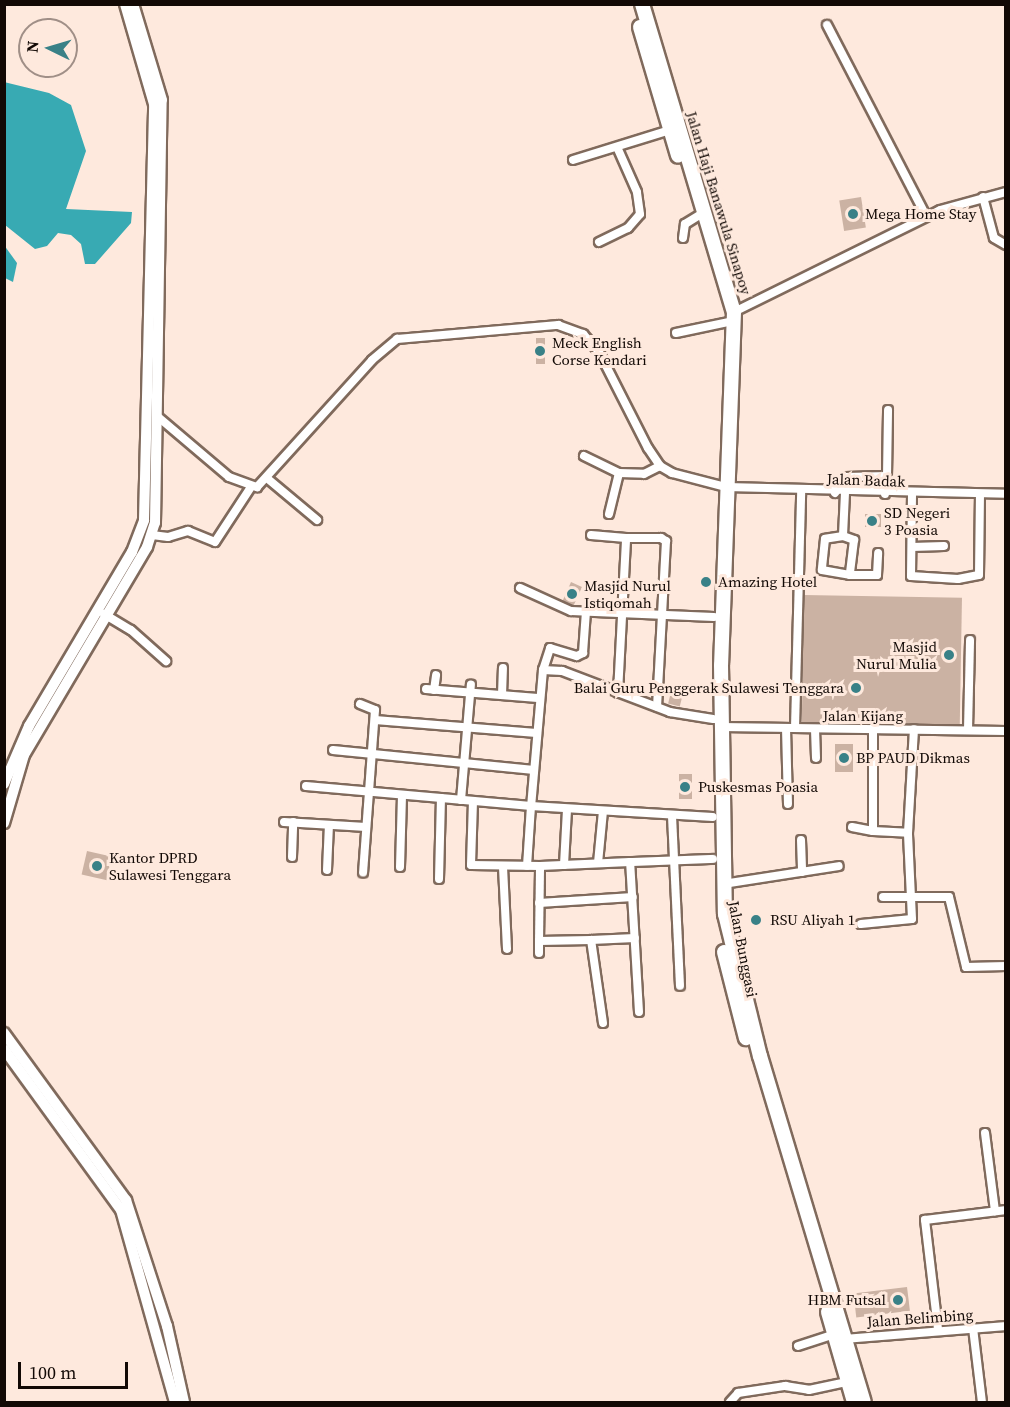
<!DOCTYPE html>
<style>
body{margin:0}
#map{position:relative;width:1010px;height:1407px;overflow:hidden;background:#fee9dd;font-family:"Source Serif 4",serif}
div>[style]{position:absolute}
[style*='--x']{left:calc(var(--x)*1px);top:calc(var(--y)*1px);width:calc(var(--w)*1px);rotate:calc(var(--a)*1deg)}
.water>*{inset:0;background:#38aab3}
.building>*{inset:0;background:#cbb2a3;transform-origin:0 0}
.roads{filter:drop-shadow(2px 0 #806a5c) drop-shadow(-2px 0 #806a5c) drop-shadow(0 2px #806a5c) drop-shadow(0 -2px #806a5c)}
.street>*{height:8px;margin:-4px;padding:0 4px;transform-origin:4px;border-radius:4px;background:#fff}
.secondary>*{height:10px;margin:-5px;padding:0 5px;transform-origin:5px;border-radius:5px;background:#fff}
.highway>*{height:14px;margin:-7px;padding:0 7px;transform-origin:7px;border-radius:7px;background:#fff}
.dots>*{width:16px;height:16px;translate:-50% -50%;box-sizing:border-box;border:3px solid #fee9dd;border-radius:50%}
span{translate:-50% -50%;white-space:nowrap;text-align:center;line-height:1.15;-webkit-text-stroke:6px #fee9dd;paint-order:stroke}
.street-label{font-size:15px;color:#120905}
.poi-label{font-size:15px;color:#120905}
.left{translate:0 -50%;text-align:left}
.right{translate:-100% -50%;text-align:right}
.frame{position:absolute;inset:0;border:6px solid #120905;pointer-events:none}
.north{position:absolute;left:18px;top:18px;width:60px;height:60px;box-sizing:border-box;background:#fee9dd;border:2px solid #a08f87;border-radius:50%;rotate:275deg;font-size:16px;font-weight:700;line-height:24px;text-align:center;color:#120905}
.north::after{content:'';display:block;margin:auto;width:21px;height:27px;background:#398187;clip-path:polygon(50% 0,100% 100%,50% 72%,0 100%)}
.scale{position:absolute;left:18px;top:1362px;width:110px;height:27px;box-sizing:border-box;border:3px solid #120905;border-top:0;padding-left:8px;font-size:18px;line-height:21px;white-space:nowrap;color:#120905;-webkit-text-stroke:4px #fee9dd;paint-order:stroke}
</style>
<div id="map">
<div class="water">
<i style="clip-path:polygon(4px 82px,49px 93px,71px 105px,86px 151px,66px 209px,132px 212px,131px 223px,95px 264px,85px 264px,81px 244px,71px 235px,58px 233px,47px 246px,35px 249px,5px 225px)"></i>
<i style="clip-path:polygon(4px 245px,17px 263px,13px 282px,5px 278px)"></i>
</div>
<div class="building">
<i style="left:861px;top:197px;width:31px;height:22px;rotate:81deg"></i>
<i style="left:536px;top:338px;width:9px;height:26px"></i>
<i style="left:865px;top:514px;width:16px;height:13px"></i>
<i style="left:571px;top:582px;width:12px;height:21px;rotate:24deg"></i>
<i style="left:804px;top:595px;width:158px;height:127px;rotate:1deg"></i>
<i style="left:672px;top:688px;width:12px;height:16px;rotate:14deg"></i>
<i style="left:835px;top:744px;width:18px;height:28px"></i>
<i style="left:679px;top:774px;width:13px;height:25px"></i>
<i style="left:87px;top:851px;width:26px;height:24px;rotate:13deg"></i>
<i style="left:907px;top:1287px;width:24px;height:54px;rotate:83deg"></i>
</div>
<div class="roads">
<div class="street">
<i style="--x:827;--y:25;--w:215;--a:62.6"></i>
<i style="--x:573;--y:160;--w:102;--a:-17.2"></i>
<i style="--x:983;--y:197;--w:42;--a:75"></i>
<i style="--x:994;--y:238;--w:14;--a:30"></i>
<i style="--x:683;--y:238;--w:14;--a:-82"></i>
<i style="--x:685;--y:224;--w:15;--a:-32"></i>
<i style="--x:599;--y:242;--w:32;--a:-26"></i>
<i style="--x:628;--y:228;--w:18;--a:-49"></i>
<i style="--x:640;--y:214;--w:22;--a:-98"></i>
<i style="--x:637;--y:192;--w:49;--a:-114"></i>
<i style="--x:734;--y:312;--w:230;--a:-26.3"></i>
<i style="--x:940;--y:210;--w:68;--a:-15.3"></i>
<i style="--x:676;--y:333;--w:53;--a:-11.9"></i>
<i style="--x:157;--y:416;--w:94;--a:40.3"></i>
<i style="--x:229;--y:477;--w:30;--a:20"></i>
<i style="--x:257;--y:487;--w:171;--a:-47.8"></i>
<i style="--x:372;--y:360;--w:33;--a:-40"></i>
<i style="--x:397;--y:339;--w:162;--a:-5"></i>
<i style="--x:558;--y:325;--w:27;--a:20"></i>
<i style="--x:583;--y:334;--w:24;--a:48"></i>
<i style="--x:599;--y:352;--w:108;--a:63"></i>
<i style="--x:648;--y:448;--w:22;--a:56"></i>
<i style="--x:660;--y:466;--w:14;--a:30"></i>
<i style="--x:672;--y:473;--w:56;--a:14.5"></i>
<i style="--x:726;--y:487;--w:280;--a:1.4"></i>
<i style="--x:584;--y:456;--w:39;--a:26"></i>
<i style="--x:619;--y:473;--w:25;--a:2"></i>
<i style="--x:644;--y:474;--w:18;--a:-27"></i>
<i style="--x:268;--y:479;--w:64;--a:39.9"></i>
<i style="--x:835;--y:493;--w:19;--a:-55"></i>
<i style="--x:846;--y:477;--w:41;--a:-1.4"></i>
<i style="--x:887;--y:476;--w:66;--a:-89.1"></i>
<i style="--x:845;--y:493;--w:43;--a:92.7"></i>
<i style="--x:843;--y:536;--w:12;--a:20"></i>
<i style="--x:854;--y:540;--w:35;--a:97"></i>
<i style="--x:850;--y:575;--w:27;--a:0"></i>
<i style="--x:877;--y:575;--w:22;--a:-87"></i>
<i style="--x:885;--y:494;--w:18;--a:-84"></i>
<i style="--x:912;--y:495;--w:81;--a:90.7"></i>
<i style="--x:911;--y:576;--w:47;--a:3.7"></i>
<i style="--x:958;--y:579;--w:21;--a:-11"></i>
<i style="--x:979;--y:575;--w:81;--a:-89.3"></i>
<i style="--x:609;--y:514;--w:42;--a:-76.3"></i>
<i style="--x:152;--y:535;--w:16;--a:7"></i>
<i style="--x:168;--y:537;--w:21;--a:-17"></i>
<i style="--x:188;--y:531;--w:29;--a:22"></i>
<i style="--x:215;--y:542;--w:66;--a:-56.8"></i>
<i style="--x:591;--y:535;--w:35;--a:5"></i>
<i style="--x:843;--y:536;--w:18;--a:171"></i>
<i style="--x:825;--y:539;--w:31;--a:96"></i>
<i style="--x:822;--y:570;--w:28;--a:10"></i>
<i style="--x:912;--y:547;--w:32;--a:-2"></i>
<i style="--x:520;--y:588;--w:56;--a:24.3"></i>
<i style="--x:571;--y:611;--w:143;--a:2.4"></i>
<i style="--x:104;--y:614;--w:31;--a:31"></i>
<i style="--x:131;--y:630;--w:47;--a:41.5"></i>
<i style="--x:543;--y:670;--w:23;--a:-72"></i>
<i style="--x:550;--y:648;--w:28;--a:17"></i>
<i style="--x:577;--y:656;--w:7;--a:-27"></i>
<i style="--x:583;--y:653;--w:42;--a:-85.9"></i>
<i style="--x:426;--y:689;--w:112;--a:4.6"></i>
<i style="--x:434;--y:690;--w:15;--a:-82"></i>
<i style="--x:618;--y:693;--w:155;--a:-87"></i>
<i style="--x:626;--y:538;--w:35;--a:0"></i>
<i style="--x:661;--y:538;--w:6;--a:31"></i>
<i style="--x:666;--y:541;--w:166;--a:93.1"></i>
<i style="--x:502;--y:695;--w:27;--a:-88"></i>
<i style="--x:360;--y:704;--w:16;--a:22"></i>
<i style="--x:375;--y:710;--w:163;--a:94.2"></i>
<i style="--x:713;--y:719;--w:44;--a:-170.8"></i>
<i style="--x:670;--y:712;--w:116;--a:-159.2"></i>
<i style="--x:562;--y:671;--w:19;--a:-177"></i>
<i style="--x:543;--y:670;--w:137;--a:95"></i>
<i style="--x:531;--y:806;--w:182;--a:3.5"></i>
<i style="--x:375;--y:720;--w:162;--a:4.6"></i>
<i style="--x:721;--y:727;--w:285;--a:0.8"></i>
<i style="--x:786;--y:728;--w:76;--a:88.5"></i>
<i style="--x:795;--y:728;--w:236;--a:-88.5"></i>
<i style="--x:815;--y:729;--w:29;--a:88"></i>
<i style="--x:968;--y:730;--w:90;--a:-88.7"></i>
<i style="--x:333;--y:750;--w:202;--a:5.7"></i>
<i style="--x:306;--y:786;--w:226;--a:5.1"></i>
<i style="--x:531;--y:806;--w:60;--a:93.8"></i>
<i style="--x:461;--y:800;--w:116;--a:-85.1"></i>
<i style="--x:473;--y:801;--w:64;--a:91.8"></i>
<i style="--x:471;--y:865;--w:69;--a:0.8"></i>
<i style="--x:672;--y:816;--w:170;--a:87.3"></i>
<i style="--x:284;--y:822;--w:82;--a:3.5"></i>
<i style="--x:852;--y:827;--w:21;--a:11"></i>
<i style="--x:873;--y:831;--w:103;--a:-90"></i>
<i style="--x:873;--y:831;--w:35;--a:3"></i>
<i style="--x:801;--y:840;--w:32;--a:88"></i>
<i style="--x:292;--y:857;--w:35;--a:-88"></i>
<i style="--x:598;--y:863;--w:52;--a:-84.5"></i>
<i style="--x:564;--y:865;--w:56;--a:-86.9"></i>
<i style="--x:400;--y:867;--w:72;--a:-88.4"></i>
<i style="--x:503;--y:867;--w:82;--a:87.2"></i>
<i style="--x:327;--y:870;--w:45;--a:-87.5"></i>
<i style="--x:439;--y:879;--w:81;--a:-88.6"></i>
<i style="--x:723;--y:884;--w:117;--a:-8.8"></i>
<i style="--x:883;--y:897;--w:66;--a:0"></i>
<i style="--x:949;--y:897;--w:72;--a:76.3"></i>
<i style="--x:966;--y:967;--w:40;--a:-1.4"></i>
<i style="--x:539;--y:903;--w:94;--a:-3.7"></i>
<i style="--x:861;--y:924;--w:51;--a:-5.6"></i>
<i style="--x:912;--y:919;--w:86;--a:-92.7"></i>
<i style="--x:908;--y:833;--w:104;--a:-86.7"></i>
<i style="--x:591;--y:940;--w:52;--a:178.9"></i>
<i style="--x:539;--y:941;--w:75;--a:-89.2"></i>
<i style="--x:540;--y:866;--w:90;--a:-2.5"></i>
<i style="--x:539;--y:941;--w:12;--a:90"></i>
<i style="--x:639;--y:1012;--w:150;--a:-93.4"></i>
<i style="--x:630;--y:862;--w:83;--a:-2.1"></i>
<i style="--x:603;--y:1023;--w:84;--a:-98.2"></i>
<i style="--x:591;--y:940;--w:44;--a:-2.6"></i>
<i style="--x:985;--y:1133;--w:79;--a:82.7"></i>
<i style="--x:973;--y:1328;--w:75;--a:83.1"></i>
<i style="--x:938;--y:1329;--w:110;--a:-96.8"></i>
<i style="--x:925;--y:1220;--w:82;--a:-7"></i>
<i style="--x:844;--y:1339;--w:163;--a:-4.6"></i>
<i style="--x:798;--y:1346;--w:38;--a:-18"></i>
<i style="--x:730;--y:1402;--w:12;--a:-48"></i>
<i style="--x:738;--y:1393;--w:48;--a:-8.5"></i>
<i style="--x:785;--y:1386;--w:24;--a:9"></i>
<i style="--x:809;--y:1390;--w:40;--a:-12"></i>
</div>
<div class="secondary">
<i style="--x:4;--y:784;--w:63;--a:-66.7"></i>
<i style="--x:29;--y:726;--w:202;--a:-59.4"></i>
<i style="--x:132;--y:552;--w:34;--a:-69"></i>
<i style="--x:144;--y:520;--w:416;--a:-88.6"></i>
<i style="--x:154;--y:104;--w:104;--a:-106.2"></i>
<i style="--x:4;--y:823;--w:71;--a:-73.6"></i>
<i style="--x:24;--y:755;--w:242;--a:-59.4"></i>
<i style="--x:147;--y:547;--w:25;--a:-72"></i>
<i style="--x:155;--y:523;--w:423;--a:-89.1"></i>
<i style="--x:162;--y:100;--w:100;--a:-106.8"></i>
<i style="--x:4;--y:1033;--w:207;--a:53.9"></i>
<i style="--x:126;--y:1200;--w:133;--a:72"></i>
<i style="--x:167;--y:1326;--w:78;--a:77.4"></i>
<i style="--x:4;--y:1049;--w:199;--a:54"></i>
<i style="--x:121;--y:1210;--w:199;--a:74.3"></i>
</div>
<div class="highway">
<i style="--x:642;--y:4;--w:321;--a:73.4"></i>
<i style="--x:734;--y:312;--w:353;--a:92.1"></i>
<i style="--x:721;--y:665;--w:249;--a:89.1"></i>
<i style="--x:725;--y:914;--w:146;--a:76.2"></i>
<i style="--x:760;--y:1056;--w:361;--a:73.3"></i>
<i style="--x:640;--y:27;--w:134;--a:73.5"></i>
<i style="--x:724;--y:952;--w:89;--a:75.7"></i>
<i style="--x:828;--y:1312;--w:94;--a:73.9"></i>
</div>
</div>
<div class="dots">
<i style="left:853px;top:214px;background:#398187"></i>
<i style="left:540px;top:351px;background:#398187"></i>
<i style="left:872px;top:521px;background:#398187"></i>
<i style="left:706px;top:582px;background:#398187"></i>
<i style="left:572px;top:594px;background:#398187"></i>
<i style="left:949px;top:655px;background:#398187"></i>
<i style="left:856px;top:688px;background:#398187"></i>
<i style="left:844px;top:758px;background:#398187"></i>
<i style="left:685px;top:787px;background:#398187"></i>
<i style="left:97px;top:866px;background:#398187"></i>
<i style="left:756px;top:920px;background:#398187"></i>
<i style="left:898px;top:1300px;background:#398187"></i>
</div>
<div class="street-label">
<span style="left:719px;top:203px;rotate:73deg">Jalan Haji Banawula Sinapoy</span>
<span style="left:866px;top:480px;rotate:2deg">Jalan Badak</span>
<span style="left:863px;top:716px">Jalan Kijang</span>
<span style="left:743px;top:949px;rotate:79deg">Jalan Bunggasi</span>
<span style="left:920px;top:1318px;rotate:-4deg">Jalan Belimbing</span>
</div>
<div class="poi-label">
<span class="left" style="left:865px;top:214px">Mega Home Stay</span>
<span class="left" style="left:552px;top:351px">Meck English<br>Corse Kendari</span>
<span class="left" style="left:884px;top:521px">SD Negeri<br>3 Poasia</span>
<span class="left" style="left:718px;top:582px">Amazing Hotel</span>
<span class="left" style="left:584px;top:594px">Masjid Nurul<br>Istiqomah</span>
<span class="right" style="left:937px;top:655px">Masjid<br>Nurul Mulia</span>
<span class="right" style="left:844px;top:688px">Balai Guru Penggerak Sulawesi Tenggara</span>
<span class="left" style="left:856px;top:758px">BP PAUD Dikmas</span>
<span class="left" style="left:698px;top:787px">Puskesmas Poasia</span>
<span class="left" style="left:109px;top:866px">Kantor DPRD<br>Sulawesi Tenggara</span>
<span class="left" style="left:770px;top:920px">RSU Aliyah 1</span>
<span class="right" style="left:886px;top:1300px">HBM Futsal</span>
</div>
<div class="frame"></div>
<div class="north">N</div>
<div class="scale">100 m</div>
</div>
